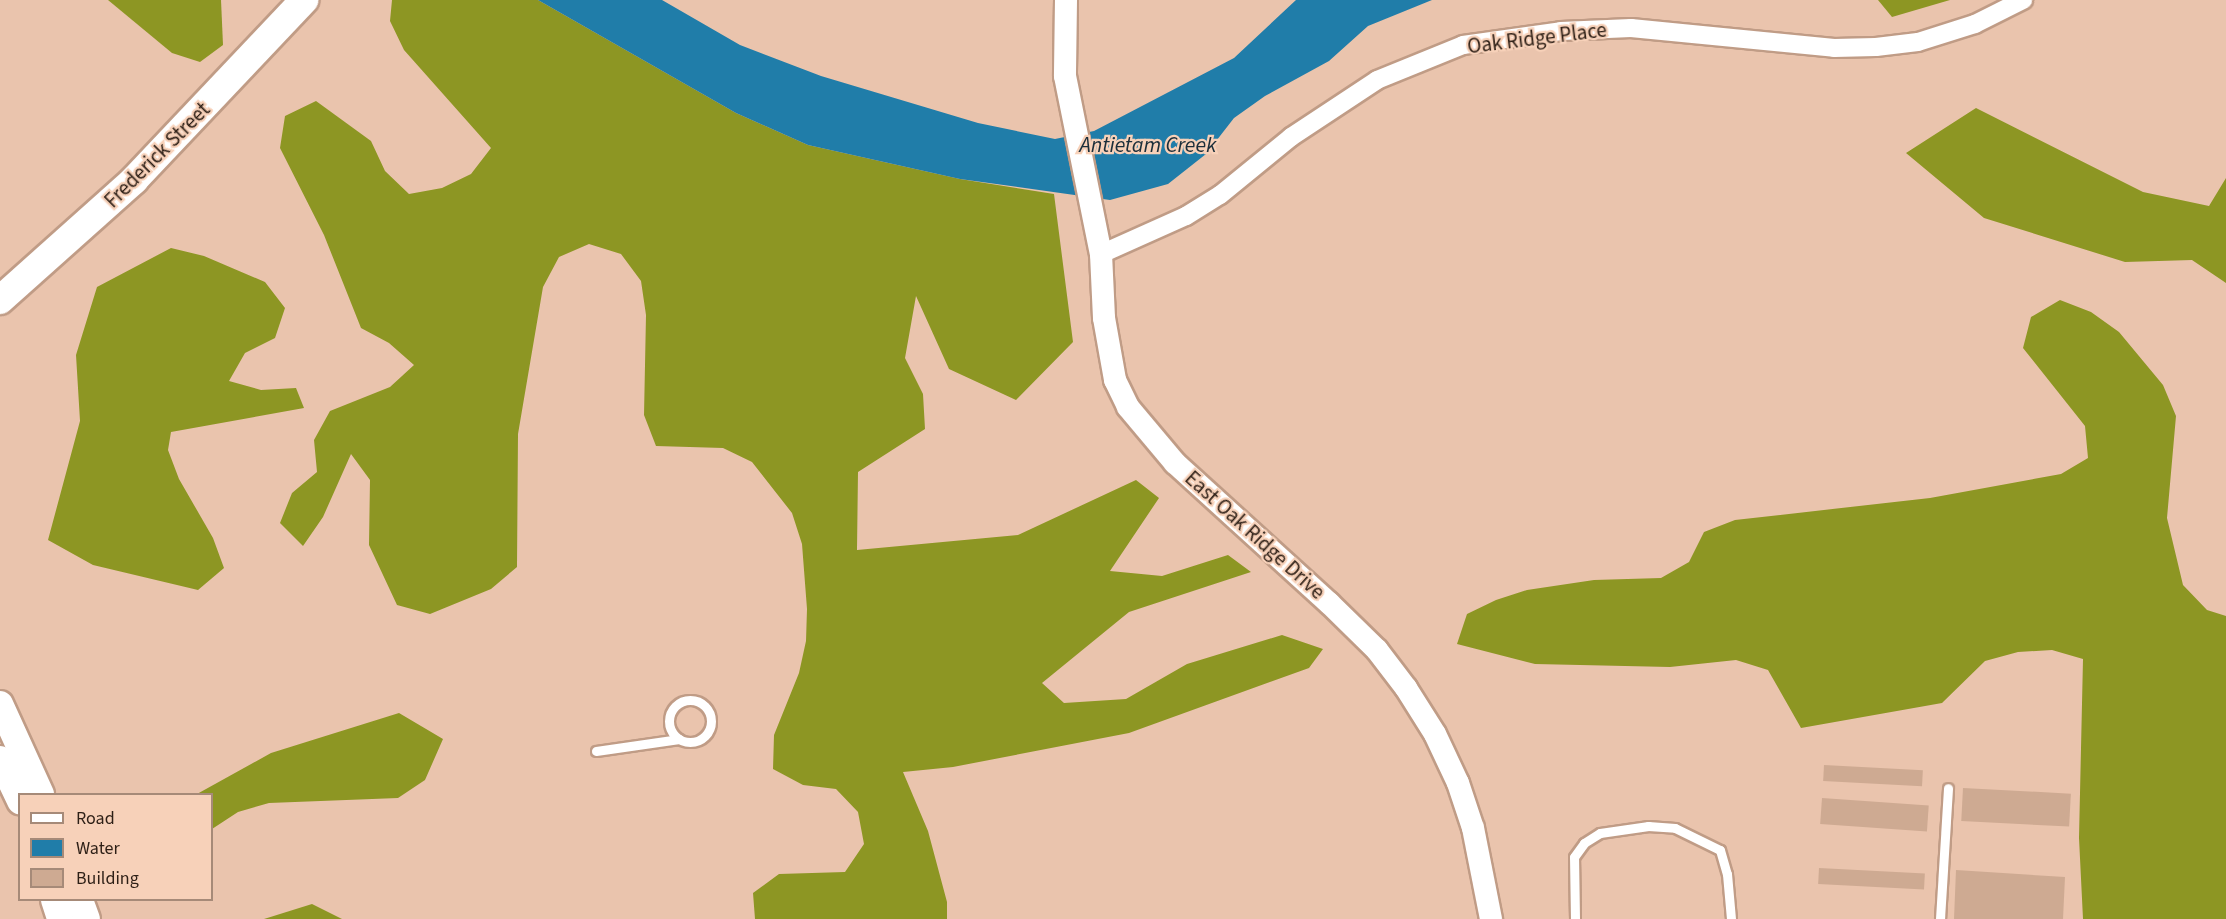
<!DOCTYPE html>
<style>
body{margin:0}
#map{position:relative;width:2226px;height:919px;overflow:hidden;background:#eac4ad;font-family:"Source Sans 3",sans-serif}
div>[style]{position:absolute}
[style*='--x']{left:calc(var(--x)*1px);top:calc(var(--y)*1px);width:calc(var(--w)*1px);rotate:calc(var(--a)*1deg)}
.forest>*{inset:0;background:#8d9623}
.water>*{inset:0;background:#207da9}
.building>*{inset:0;background:#ceaa92;transform-origin:0 0}
.roads{filter:drop-shadow(2px 0 #c09c86) drop-shadow(-2px 0 #c09c86) drop-shadow(0 2px #c09c86) drop-shadow(0 -2px #c09c86)}
.service>*{height:9px;margin:-4.5px;padding:0 4.5px;transform-origin:4.5px;border-radius:4.5px;background:#fff}
.service>.ring{margin:-4.5px;padding:0;box-sizing:content-box;background:none;border:9px solid #fff;border-radius:50%}
.minor>*{height:18px;margin:-9px;padding:0 9px;transform-origin:9px;border-radius:9px;background:#fff}
.tertiary>*{height:22px;margin:-11px;padding:0 11px;transform-origin:11px;border-radius:11px;background:#fff}
.secondary>*{height:26px;margin:-13px;padding:0 13px;transform-origin:13px;border-radius:13px;background:#fff}
.primary>*{height:28px;margin:-14px;padding:0 14px;transform-origin:14px;border-radius:14px;background:#fff}
span{translate:-50% -50%;white-space:nowrap;text-align:center;line-height:1.15;-webkit-text-stroke:4.5px #f7d1b9;paint-order:stroke}
.street-label{font-size:21px;color:#2d1f16}
.water-label{font-size:22px;color:#1b2e3a;font-style:italic}
.legend{position:absolute;left:18px;top:793px;width:195px;height:108px;box-sizing:border-box;background:#f7d1b9;border:2px solid #a68a78;margin:0;padding:8px 10px;list-style:none;font-size:18px;color:#2d1f16}
.legend li{display:flex;align-items:center;gap:12px;height:30px}
.legend b{width:30px;border:2px solid #a68a78}
</style>
<div id="map">
<div class="forest">
<i style="clip-path:polygon(108px 0,221px 0,223px 45px,200px 62px,172px 53px)"></i>
<i style="clip-path:polygon(392px 0,538px 0,736px 113px,808px 145px,960px 179px,1054px 194px,1073px 342px,1016px 400px,949px 369px,916px 296px,905px 358px,923px 394px,925px 429px,858px 472px,857px 550px,1018px 535px,1136px 480px,1159px 498px,1110px 571px,1162px 576px,1228px 555px,1251px 572px,1129px 612px,1042px 683px,1064px 703px,1126px 699px,1187px 664px,1282px 635px,1323px 649px,1309px 668px,1129px 733px,953px 767px,903px 772px,928px 831px,947px 902px,947px 919px,755px 919px,753px 893px,779px 874px,845px 872px,864px 844px,858px 812px,836px 789px,803px 785px,773px 769px,774px 735px,799px 673px,806px 641px,807px 609px,802px 544px,792px 513px,752px 462px,723px 448px,656px 446px,644px 415px,646px 315px,641px 281px,621px 254px,589px 244px,559px 257px,543px 287px,518px 434px,517px 567px,491px 589px,430px 614px,397px 605px,369px 545px,370px 480px,351px 454px,323px 517px,303px 546px,280px 523px,292px 493px,317px 472px,314px 440px,330px 411px,390px 387px,414px 365px,389px 343px,361px 328px,324px 235px,280px 148px,285px 116px,316px 101px,371px 141px,385px 171px,409px 194px,442px 188px,471px 174px,491px 148px,404px 50px,390px 21px)"></i>
<i style="clip-path:polygon(1878px 0,1950px 0,1892px 17px)"></i>
<i style="clip-path:polygon(1976px 108px,2143px 192px,2209px 206px,2226px 178px,2226px 283px,2192px 260px,2125px 262px,1984px 218px,1906px 153px)"></i>
<i style="clip-path:polygon(171px 248px,204px 256px,265px 282px,285px 308px,275px 338px,245px 353px,229px 381px,261px 390px,296px 388px,304px 408px,171px 432px,168px 450px,179px 479px,213px 538px,224px 568px,198px 590px,93px 565px,48px 540px,80px 421px,76px 355px,97px 287px)"></i>
<i style="clip-path:polygon(2060px 300px,2091px 312px,2119px 332px,2163px 385px,2176px 416px,2167px 518px,2183px 585px,2207px 610px,2226px 616px,2226px 919px,2083px 919px,2079px 838px,2083px 659px,2052px 650px,2018px 652px,1985px 661px,1942px 703px,1801px 728px,1768px 670px,1736px 660px,1670px 667px,1535px 664px,1457px 644px,1467px 614px,1496px 600px,1527px 590px,1594px 580px,1661px 578px,1689px 562px,1704px 532px,1735px 520px,1930px 498px,2061px 474px,2088px 458px,2085px 426px,2023px 348px,2031px 317px)"></i>
<i style="clip-path:polygon(399px 713px,443px 739px,425px 780px,398px 798px,269px 803px,238px 812px,212px 829px,212px 794px,197px 794px,271px 753px)"></i>
<i style="clip-path:polygon(312px 904px,342px 919px,264px 919px)"></i>
</div>
<div class="water">
<i style="clip-path:polygon(538px 0,662px 0,740px 45px,821px 76px,978px 123px,1055px 139px,1094px 131px,1234px 58px,1296px 0,1432px 0,1368px 26px,1329px 61px,1265px 96px,1234px 118px,1206px 154px,1168px 184px,1110px 200px,960px 179px,808px 145px,736px 113px)"></i>
</div>
<div class="building">
<i style="left:1824px;top:765px;width:99px;height:16px;rotate:3deg"></i>
<i style="left:1963px;top:788px;width:108px;height:33px;rotate:3deg"></i>
<i style="left:1822px;top:798px;width:107px;height:26px;rotate:4deg"></i>
<i style="left:1819px;top:868px;width:106px;height:16px;rotate:3deg"></i>
<i style="clip-path:polygon(1956px 870px,2065px 877px,2063px 919px,1954px 919px)"></i>
</div>
<div class="roads">
<div class="service">
<i class="ring" style="left:669px;top:700px;width:33px;height:33px"></i>
<i style="--x:596;--y:751;--w:84;--a:-8.2"></i>
<i style="--x:1575;--y:919;--w:62;--a:-90.9"></i>
<i style="--x:1574;--y:857;--w:17;--a:-54"></i>
<i style="--x:1584;--y:843;--w:19;--a:-32"></i>
<i style="--x:1600;--y:833;--w:49;--a:-8.3"></i>
<i style="--x:1648;--y:826;--w:27;--a:4"></i>
<i style="--x:1675;--y:828;--w:50;--a:26.1"></i>
<i style="--x:1720;--y:850;--w:25;--a:74"></i>
<i style="--x:1727;--y:874;--w:45;--a:84.9"></i>
<i style="--x:1940;--y:919;--w:131;--a:-86.5"></i>
</div>
<div class="minor">
<i style="--x:1101;--y:254;--w:93;--a:-24.1"></i>
<i style="--x:1186;--y:216;--w:40;--a:-32"></i>
<i style="--x:1220;--y:195;--w:92;--a:-39.2"></i>
<i style="--x:1291;--y:137;--w:103;--a:-33.5"></i>
<i style="--x:1377;--y:80;--w:93;--a:-22.1"></i>
<i style="--x:1463;--y:45;--w:99;--a:-8.1"></i>
<i style="--x:1561;--y:31;--w:70;--a:-2.5"></i>
<i style="--x:1631;--y:28;--w:204;--a:5.6"></i>
<i style="--x:1834;--y:48;--w:42;--a:-1.4"></i>
<i style="--x:1876;--y:47;--w:42;--a:-6.8"></i>
<i style="--x:1918;--y:42;--w:60;--a:-17.5"></i>
<i style="--x:1975;--y:24;--w:54;--a:-26.6"></i>
</div>
<div class="tertiary">
<i style="--x:1066;--y:0;--w:76;--a:90.8"></i>
<i style="--x:1065;--y:76;--w:182;--a:78.6"></i>
<i style="--x:1101;--y:254;--w:64;--a:87.3"></i>
<i style="--x:1104;--y:318;--w:63;--a:79.9"></i>
<i style="--x:1115;--y:380;--w:30;--a:64"></i>
<i style="--x:1128;--y:407;--w:73;--a:50"></i>
<i style="--x:1175;--y:463;--w:208;--a:42.3"></i>
<i style="--x:1329;--y:603;--w:67;--a:44.4"></i>
<i style="--x:1377;--y:650;--w:48;--a:52.7"></i>
<i style="--x:1406;--y:688;--w:54;--a:57.8"></i>
<i style="--x:1435;--y:734;--w:54;--a:64.9"></i>
<i style="--x:1458;--y:783;--w:47;--a:71.6"></i>
<i style="--x:1473;--y:828;--w:93;--a:78.8"></i>
</div>
<div class="secondary">
<i style="--x:0;--y:704;--w:99;--a:65.5"></i>
<i style="--x:0;--y:759;--w:47;--a:64.5"></i>
<i style="--x:54;--y:900;--w:20;--a:72"></i>
<i style="--x:80;--y:900;--w:20;--a:70"></i>
</div>
<div class="primary">
<i style="--x:0;--y:300;--w:180;--a:-41.8"></i>
<i style="--x:134;--y:180;--w:248;--a:-46.6"></i>
</div>
</div>
<div class="street-label">
<span style="left:1537px;top:38px;rotate:-7deg">Oak Ridge Place</span>
<span style="left:157px;top:155px;rotate:-45deg">Frederick Street</span>
<span style="left:1255px;top:535px;rotate:42deg">East Oak Ridge Drive</span>
</div>
<div class="water-label">
<span style="left:1148px;top:146px">Antietam Creek</span>
</div>
<ul class="legend">
<li><b style="height:8px;background:#fff"></b>Road</li>
<li><b style="height:16px;background:#207da9"></b>Water</li>
<li><b style="height:16px;background:#ceaa92"></b>Building</li>
</ul>
</div>
